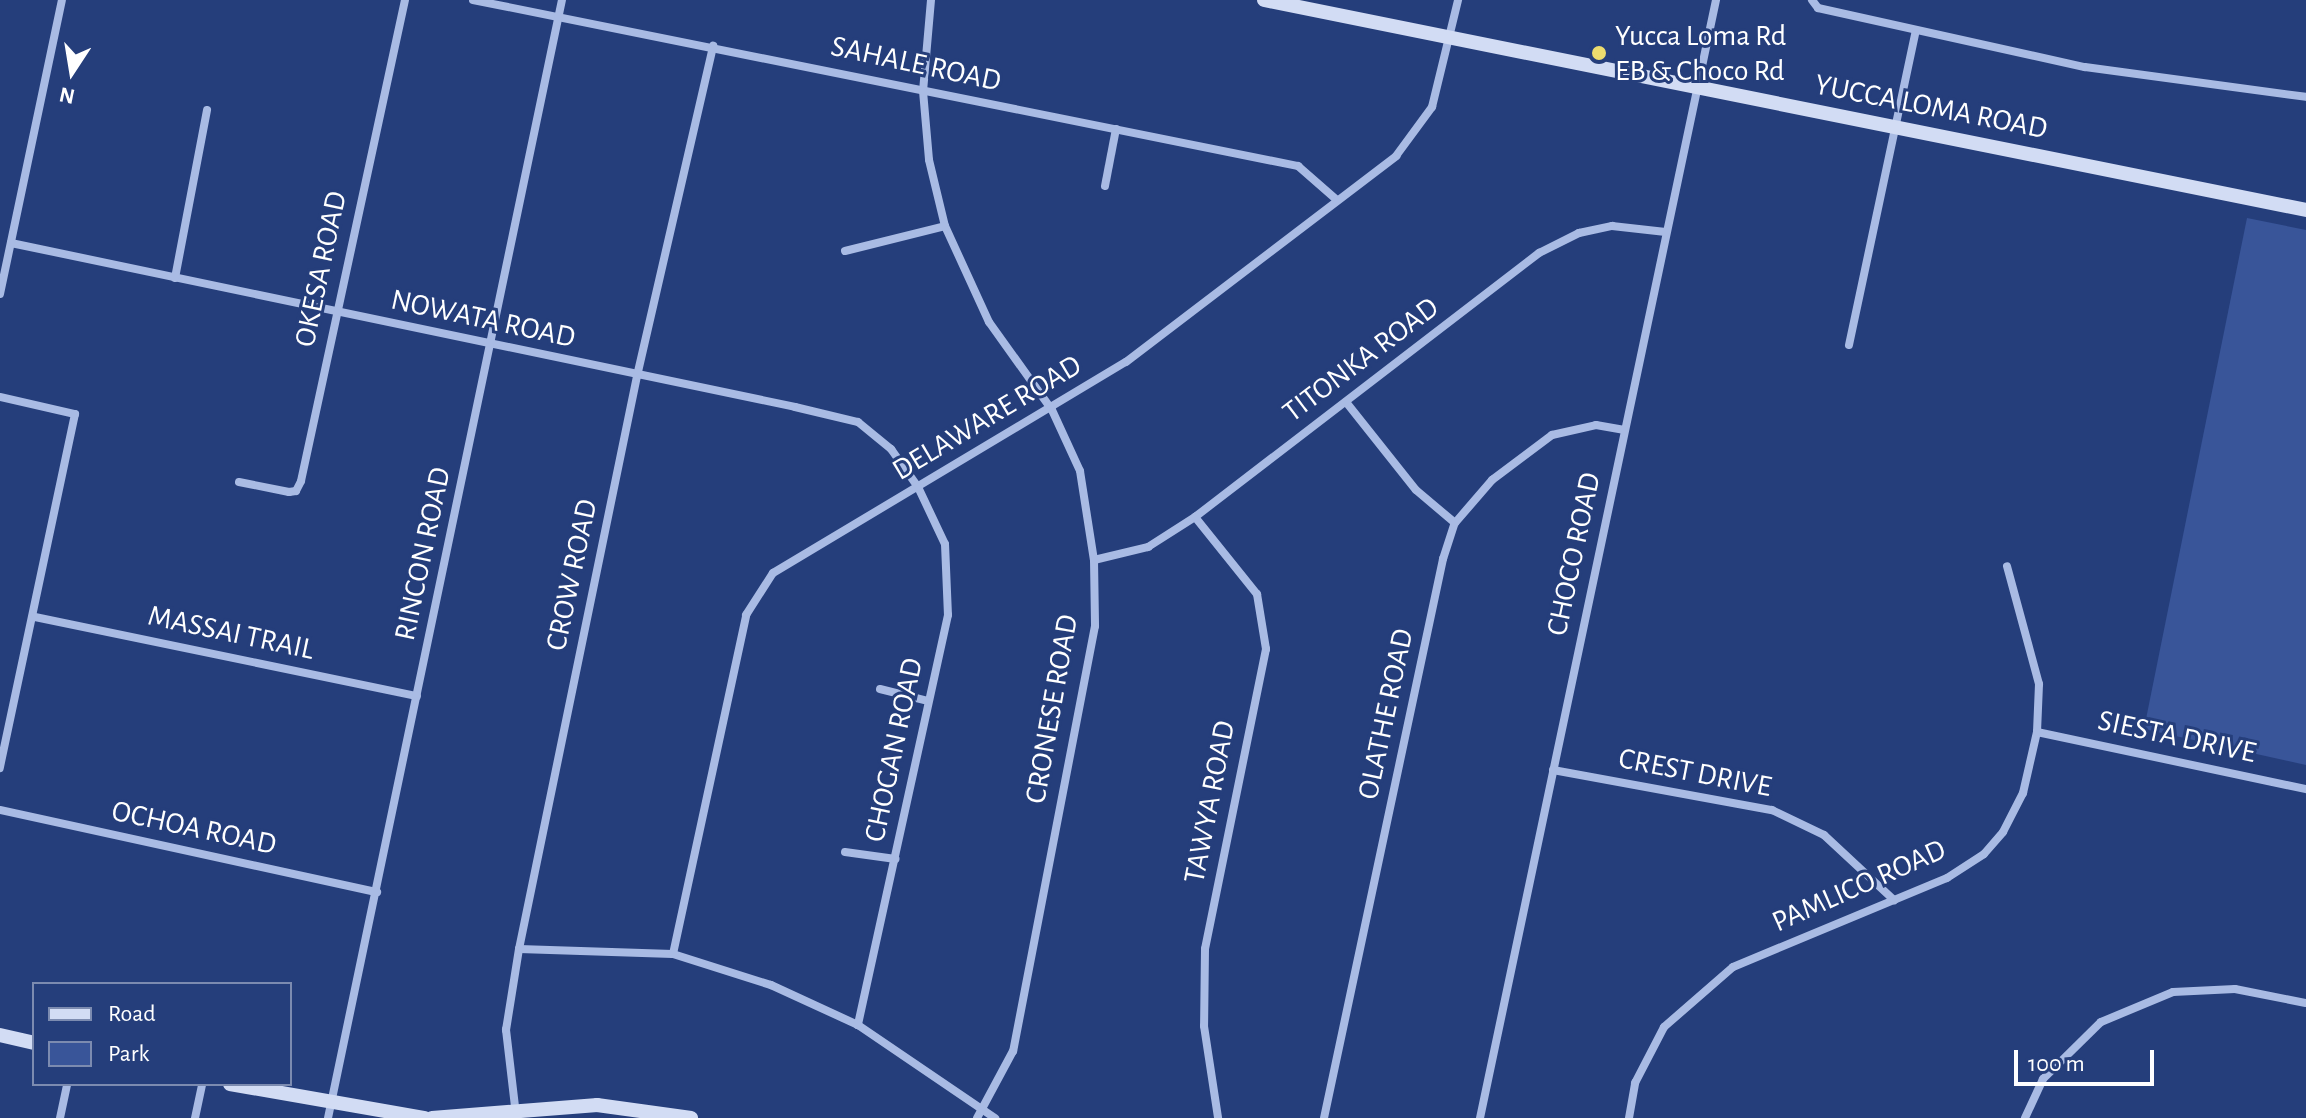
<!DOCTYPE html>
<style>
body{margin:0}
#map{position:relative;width:2306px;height:1118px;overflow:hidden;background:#253e7b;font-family:"Alegreya Sans",sans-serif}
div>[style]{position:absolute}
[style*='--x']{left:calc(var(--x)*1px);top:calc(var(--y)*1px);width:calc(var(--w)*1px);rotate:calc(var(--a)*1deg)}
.green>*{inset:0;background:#395599}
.street>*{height:8px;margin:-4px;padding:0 4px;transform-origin:4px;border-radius:4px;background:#a9bbe4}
.secondary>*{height:14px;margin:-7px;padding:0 7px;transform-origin:7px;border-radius:7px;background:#d2dcf4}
.dots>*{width:22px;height:22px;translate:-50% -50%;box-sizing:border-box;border:4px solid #253e7b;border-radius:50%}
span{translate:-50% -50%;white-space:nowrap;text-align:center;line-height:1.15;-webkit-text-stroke:6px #253e7b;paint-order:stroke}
.poi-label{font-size:30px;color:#fff}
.left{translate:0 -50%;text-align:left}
.street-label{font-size:30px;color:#fff}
.legend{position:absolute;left:32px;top:982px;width:260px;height:104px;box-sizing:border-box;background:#253e7b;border:2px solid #7c8bb0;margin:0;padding:10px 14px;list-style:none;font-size:24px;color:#fff}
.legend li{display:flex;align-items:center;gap:16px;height:40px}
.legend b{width:40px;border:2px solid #7c8bb0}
.north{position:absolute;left:32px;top:32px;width:80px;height:80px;-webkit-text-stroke:6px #253e7b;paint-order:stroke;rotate:192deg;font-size:22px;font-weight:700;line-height:32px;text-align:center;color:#fff}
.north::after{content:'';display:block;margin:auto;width:28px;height:36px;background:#fff;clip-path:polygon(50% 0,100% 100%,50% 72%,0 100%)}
.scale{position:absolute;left:2014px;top:1050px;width:140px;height:36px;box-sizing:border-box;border:4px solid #fff;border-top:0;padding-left:10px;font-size:24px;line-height:28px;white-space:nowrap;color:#fff;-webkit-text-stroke:6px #253e7b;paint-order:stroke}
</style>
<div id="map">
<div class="green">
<i style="clip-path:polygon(2247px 218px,2306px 230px,2306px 765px,2144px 729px)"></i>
</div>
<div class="street">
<i style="--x:473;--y:0;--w:842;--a:11.38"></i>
<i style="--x:1298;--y:166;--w:52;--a:41.1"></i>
<i style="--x:931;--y:0;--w:91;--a:95"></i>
<i style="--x:923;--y:91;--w:69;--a:85"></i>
<i style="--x:929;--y:160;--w:68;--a:76.4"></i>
<i style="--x:945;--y:226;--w:106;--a:65.4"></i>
<i style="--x:989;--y:322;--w:108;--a:54.4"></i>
<i style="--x:1052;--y:410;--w:67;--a:65.3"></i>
<i style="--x:1080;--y:471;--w:90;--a:81.1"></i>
<i style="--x:1094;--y:560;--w:66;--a:89.1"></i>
<i style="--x:1095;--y:626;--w:433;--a:100.9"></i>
<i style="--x:1013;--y:1051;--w:76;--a:118.2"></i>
<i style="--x:1812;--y:0;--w:10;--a:53"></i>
<i style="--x:1818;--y:8;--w:273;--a:12.5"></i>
<i style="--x:2085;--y:67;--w:223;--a:7.7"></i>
<i style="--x:1105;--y:186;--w:58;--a:-79.1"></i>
<i style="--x:11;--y:243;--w:801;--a:11.81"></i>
<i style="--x:795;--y:407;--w:65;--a:13.4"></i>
<i style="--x:858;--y:422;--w:43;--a:39.3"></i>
<i style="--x:891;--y:449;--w:47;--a:54.6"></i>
<i style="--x:918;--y:487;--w:63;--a:64.7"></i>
<i style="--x:945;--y:544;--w:71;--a:87.6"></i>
<i style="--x:948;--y:615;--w:420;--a:102.4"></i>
<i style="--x:845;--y:251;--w:103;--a:-14"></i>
<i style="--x:175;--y:278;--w:171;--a:-79.2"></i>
<i style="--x:0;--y:294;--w:300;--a:-78.1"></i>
<i style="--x:1849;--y:345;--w:321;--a:-78"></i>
<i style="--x:0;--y:397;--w:77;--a:12.8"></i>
<i style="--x:75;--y:414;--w:362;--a:102"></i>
<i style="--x:1346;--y:402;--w:112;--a:51.5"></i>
<i style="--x:1416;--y:490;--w:51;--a:40.2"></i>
<i style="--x:239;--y:482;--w:51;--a:11.3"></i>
<i style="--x:289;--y:492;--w:7;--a:-8"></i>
<i style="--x:296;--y:491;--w:11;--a:-63"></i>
<i style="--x:301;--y:481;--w:492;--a:-77.8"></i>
<i style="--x:1195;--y:517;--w:99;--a:51.2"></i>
<i style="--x:1257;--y:594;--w:56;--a:80.7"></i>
<i style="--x:1266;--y:649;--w:306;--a:101.5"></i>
<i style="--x:1205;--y:949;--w:77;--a:90.7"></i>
<i style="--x:1204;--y:1026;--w:93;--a:81.3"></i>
<i style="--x:1094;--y:560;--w:56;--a:-13.5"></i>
<i style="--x:1148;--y:547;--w:56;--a:-32.6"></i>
<i style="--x:1195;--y:517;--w:434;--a:-37.5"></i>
<i style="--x:1539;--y:253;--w:45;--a:-26.6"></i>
<i style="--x:1579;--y:233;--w:34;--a:-12"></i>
<i style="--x:1612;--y:226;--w:54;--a:6.3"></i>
<i style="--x:35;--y:617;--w:390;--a:11.7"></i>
<i style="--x:880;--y:689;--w:49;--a:14"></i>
<i style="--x:2037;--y:732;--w:275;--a:12"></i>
<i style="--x:1553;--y:770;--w:223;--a:10.4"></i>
<i style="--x:1772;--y:810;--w:58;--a:25.7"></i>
<i style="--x:1824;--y:835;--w:96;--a:42.9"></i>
<i style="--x:0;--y:810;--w:386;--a:12.3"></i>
<i style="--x:845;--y:852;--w:51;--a:7.8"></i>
<i style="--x:519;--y:949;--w:154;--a:1.9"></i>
<i style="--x:673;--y:954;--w:103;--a:17.6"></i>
<i style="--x:771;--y:985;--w:96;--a:24.7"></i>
<i style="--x:858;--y:1025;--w:166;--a:34.2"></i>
<i style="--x:673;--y:954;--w:347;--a:-77.8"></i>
<i style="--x:746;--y:615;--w:50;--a:-57.3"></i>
<i style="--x:773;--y:573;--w:411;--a:-30.9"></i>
<i style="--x:1126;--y:362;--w:340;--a:-37.3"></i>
<i style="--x:1396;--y:156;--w:61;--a:-53.7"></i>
<i style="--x:1432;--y:107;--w:110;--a:-76.3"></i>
<i style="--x:516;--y:1115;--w:86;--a:-96.7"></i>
<i style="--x:506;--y:1030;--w:82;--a:-80.9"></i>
<i style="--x:519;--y:949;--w:585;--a:-78.36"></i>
<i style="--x:637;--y:376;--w:339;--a:-77"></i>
<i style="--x:60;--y:1118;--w:35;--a:-78"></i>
<i style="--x:195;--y:1118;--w:35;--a:-78"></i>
<i style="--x:328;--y:1118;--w:1142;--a:-78.18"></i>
<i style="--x:1324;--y:1118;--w:572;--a:-77.98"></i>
<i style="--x:1443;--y:559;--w:38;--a:-72"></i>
<i style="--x:1455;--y:523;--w:57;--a:-49.3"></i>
<i style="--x:1492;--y:480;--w:75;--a:-36.9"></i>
<i style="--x:1552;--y:435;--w:45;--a:-12.8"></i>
<i style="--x:1596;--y:425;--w:29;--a:10"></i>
<i style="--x:1480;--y:1118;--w:1143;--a:-78.08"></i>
<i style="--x:1629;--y:1118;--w:36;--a:-80"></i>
<i style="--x:1635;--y:1083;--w:63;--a:-62.6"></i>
<i style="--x:1664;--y:1027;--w:91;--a:-41"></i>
<i style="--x:1733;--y:967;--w:232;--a:-22.6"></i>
<i style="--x:1947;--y:878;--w:44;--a:-33"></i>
<i style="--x:1984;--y:854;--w:29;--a:-49"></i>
<i style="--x:2003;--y:832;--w:44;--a:-62.9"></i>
<i style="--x:2023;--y:793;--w:63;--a:-77.1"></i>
<i style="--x:2037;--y:732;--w:48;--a:-87.6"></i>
<i style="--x:2039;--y:684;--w:122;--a:-105.2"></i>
<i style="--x:2025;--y:1118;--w:43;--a:-65.2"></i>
<i style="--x:2043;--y:1079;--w:81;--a:-44.5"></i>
<i style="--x:2101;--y:1022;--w:78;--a:-22.6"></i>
<i style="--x:2173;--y:992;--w:62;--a:-2.8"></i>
<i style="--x:2235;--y:989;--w:72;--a:11.2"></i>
</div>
<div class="secondary">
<i style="--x:1264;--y:0;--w:1063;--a:11.39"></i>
<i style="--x:0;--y:1035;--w:35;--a:13"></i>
<i style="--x:230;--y:1084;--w:198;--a:9.9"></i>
<i style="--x:432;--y:1118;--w:166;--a:-4.5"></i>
<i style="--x:597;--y:1105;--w:95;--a:7.9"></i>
</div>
<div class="dots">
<i style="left:1599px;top:53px;background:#eddc6e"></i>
</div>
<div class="poi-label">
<span class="left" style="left:1615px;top:53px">Yucca Loma Rd<br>EB &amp; Choco Rd</span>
</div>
<div class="street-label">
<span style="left:916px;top:64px;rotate:12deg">SAHALE ROAD</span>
<span style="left:1931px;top:107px;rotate:11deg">YUCCA LOMA ROAD</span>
<span style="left:321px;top:269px;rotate:-78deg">OKESA ROAD</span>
<span style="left:483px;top:319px;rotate:12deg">NOWATA ROAD</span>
<span style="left:1361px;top:360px;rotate:-37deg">TITONKA ROAD</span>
<span style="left:987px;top:418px;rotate:-31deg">DELAWARE ROAD</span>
<span style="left:423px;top:554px;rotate:-78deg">RINCON ROAD</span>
<span style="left:1574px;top:554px;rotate:-78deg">CHOCO ROAD</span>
<span style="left:572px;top:575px;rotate:-78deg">CROW ROAD</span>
<span style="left:231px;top:633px;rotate:12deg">MASSAI TRAIL</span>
<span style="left:1052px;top:709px;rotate:-80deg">CRONESE ROAD</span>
<span style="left:1386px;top:714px;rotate:-78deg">OLATHE ROAD</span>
<span style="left:2177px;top:737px;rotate:12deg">SIESTA DRIVE</span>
<span style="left:894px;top:750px;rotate:-78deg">CHOGAN ROAD</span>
<span style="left:1695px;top:773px;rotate:11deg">CREST DRIVE</span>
<span style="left:1210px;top:802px;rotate:-79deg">TAWYA ROAD</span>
<span style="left:194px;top:828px;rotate:12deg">OCHOA ROAD</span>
<span style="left:1859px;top:886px;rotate:-24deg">PAMLICO ROAD</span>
</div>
<ul class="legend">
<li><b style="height:10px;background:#d2dcf4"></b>Road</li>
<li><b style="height:22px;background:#395599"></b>Park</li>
</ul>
<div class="north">N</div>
<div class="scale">100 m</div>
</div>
